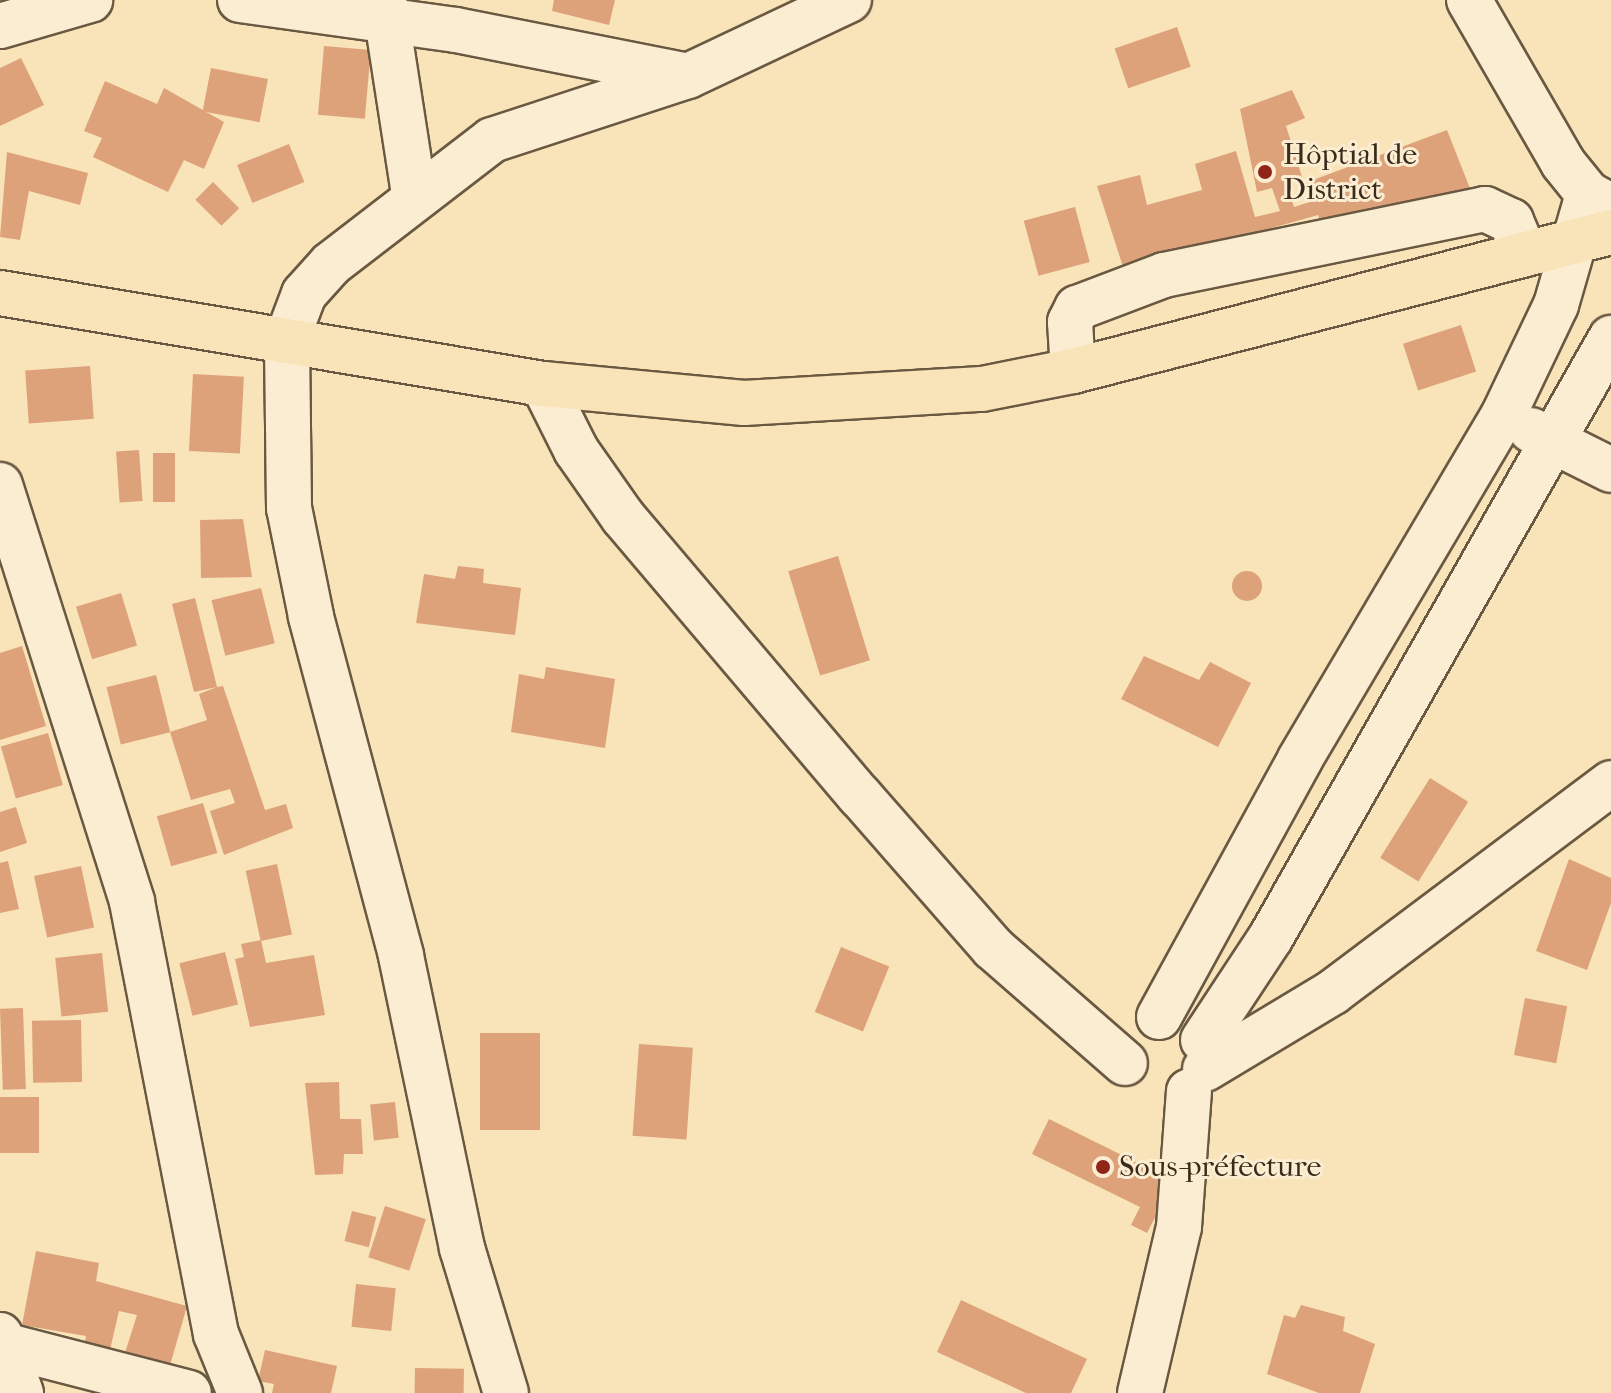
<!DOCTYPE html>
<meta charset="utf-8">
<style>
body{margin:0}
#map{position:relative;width:1611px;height:1393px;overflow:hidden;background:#f9e3b9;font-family:"IM FELL French Canon",serif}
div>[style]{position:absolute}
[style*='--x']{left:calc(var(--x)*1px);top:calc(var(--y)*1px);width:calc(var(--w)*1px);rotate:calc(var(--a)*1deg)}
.building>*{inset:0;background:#dda27a;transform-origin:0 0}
.round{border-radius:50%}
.roads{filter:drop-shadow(2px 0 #6a5942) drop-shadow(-2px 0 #6a5942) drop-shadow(0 2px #6a5942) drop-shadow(0 -2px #6a5942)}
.minor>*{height:44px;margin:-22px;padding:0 22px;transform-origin:22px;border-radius:22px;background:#fbedd2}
.major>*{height:44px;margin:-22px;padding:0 22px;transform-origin:22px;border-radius:22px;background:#f9e3b9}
.dots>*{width:22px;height:22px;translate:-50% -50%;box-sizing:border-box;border:4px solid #fbedd2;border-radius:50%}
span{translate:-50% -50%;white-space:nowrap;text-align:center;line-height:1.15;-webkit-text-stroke:6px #fbedd2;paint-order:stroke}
.poi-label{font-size:30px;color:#3b2b1a}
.left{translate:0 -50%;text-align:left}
</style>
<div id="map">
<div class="building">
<i style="clip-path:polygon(554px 0,615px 0,609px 25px,552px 11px)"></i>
<i style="left:1177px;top:27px;width:42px;height:66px;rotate:71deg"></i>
<i style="left:324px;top:46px;width:47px;height:69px;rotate:5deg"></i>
<i style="clip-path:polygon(21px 58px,44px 105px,0 126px,0 68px)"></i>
<i style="left:211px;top:68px;width:58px;height:44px;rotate:11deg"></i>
<i style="clip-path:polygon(105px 81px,157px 104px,164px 88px,224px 122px,204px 169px,184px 160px,168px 192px,93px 157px,102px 138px,84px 131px)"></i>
<i style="clip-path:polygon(1292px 90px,1305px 118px,1286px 126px,1302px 177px,1286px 183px,1294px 207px,1313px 201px,1305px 183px,1447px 130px,1471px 191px,1328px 241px,1318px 215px,1124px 270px,1097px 186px,1140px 175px,1147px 205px,1202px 190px,1195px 164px,1236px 151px,1255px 217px,1280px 211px,1272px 188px,1257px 192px,1240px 109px)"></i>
<i style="left:289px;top:144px;width:41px;height:56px;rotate:68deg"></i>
<i style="clip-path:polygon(7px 152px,88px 173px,80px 205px,29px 191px,20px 240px,0 237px)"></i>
<i style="left:213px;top:182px;width:37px;height:25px;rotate:45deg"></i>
<i style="left:1075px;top:207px;width:57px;height:53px;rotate:75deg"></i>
<i style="left:1461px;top:325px;width:49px;height:61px;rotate:72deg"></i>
<i style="left:90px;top:366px;width:53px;height:65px;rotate:86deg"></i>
<i style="left:193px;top:374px;width:51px;height:77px;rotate:3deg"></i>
<i style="left:139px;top:450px;width:51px;height:23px;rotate:86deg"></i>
<i style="left:153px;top:453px;width:22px;height:49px"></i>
<i style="clip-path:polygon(243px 519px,252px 577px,201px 578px,200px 520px)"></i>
<i style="left:838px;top:556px;width:109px;height:52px;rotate:73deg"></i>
<i style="clip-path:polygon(458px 566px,484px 569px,483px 583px,521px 588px,515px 635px,416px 623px,424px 574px,455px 579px)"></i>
<i class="round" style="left:1232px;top:571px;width:30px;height:30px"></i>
<i style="left:261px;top:588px;width:57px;height:51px;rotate:76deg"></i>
<i style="left:121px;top:593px;width:55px;height:47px;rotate:73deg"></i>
<i style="clip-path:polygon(195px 598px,217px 687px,223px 686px,265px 810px,286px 804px,293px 828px,224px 855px,210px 811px,235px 803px,230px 789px,191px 800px,170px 732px,207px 720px,199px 694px,217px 687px,194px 692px,172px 604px)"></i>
<i style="clip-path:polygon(22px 646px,46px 726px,0 740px,0 653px)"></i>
<i style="clip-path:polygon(1144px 656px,1199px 680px,1210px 662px,1251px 683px,1218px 747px,1121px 699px)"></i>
<i style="clip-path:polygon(546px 667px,615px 679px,605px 748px,511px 732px,519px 674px,544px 679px)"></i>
<i style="left:156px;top:675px;width:59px;height:51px;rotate:76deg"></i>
<i style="left:48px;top:733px;width:54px;height:49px;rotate:74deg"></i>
<i style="left:1430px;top:778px;width:45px;height:94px;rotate:32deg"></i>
<i style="left:203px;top:803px;width:52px;height:48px;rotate:74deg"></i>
<i style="clip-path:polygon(16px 807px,27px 843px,0 852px,0 812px)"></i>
<i style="clip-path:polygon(1569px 859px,1611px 878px,1611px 903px,1587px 970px,1536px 951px)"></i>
<i style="clip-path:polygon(8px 861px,19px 909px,0 913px,0 863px)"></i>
<i style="left:277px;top:864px;width:72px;height:32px;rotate:78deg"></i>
<i style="left:81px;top:866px;width:63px;height:48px;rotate:78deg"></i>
<i style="clip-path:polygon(261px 940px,266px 963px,314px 955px,325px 1015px,250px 1027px,235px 959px,244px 957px,241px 944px)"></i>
<i style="left:841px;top:947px;width:52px;height:70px;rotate:22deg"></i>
<i style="left:225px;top:952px;width:54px;height:47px;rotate:76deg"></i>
<i style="left:102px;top:953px;width:59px;height:47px;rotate:84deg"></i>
<i style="left:1525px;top:998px;width:43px;height:58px;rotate:11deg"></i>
<i style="left:23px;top:1008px;width:81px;height:23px;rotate:88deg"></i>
<i style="left:81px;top:1020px;width:62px;height:49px;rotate:89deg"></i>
<i style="left:480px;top:1033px;width:60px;height:97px"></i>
<i style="left:639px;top:1044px;width:54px;height:92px;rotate:4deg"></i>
<i style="clip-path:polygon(339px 1082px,340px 1119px,361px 1119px,363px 1154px,344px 1154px,343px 1174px,315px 1175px,305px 1083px)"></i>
<i style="left:0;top:1097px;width:39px;height:56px"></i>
<i style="left:395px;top:1102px;width:36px;height:25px;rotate:84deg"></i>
<i style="clip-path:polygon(1049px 1119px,1174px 1181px,1147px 1233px,1131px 1225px,1140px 1207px,1032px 1154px)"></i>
<i style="left:385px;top:1206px;width:43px;height:54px;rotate:18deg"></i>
<i style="left:352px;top:1211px;width:25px;height:31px;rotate:14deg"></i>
<i style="clip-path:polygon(36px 1251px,99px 1263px,96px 1281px,187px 1306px,169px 1369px,124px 1356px,137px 1315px,119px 1311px,109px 1354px,84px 1347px,86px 1336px,22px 1325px)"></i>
<i style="left:356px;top:1284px;width:40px;height:43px;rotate:6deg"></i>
<i style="clip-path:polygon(961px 1300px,1087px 1359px,1071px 1393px,1026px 1393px,937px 1352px)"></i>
<i style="clip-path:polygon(1301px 1305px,1345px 1317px,1343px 1331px,1375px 1344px,1360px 1393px,1319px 1393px,1267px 1374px,1284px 1315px,1295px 1318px)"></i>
<i style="clip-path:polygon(265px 1350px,337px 1366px,331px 1393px,272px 1393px,274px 1384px,258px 1381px)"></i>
<i style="left:415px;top:1368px;width:49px;height:25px;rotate:1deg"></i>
</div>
<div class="roads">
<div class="minor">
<i style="--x:240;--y:0;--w:218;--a:7.9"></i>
<i style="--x:456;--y:30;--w:231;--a:11.2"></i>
<i style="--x:384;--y:0;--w:196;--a:81.2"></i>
<i style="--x:1469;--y:0;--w:188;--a:60"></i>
<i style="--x:1563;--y:163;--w:40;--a:51"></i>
<i style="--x:1588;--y:194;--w:26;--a:28"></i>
<i style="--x:0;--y:26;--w:94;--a:-16.1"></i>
<i style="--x:1073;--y:371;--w:49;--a:-93.5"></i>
<i style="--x:1070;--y:322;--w:16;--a:-63"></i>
<i style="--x:1077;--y:308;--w:93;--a:-20.8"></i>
<i style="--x:1164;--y:275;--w:328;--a:-11.6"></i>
<i style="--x:1485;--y:209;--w:29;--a:25"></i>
<i style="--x:1511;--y:221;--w:36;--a:67"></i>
<i style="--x:543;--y:384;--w:74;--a:63.4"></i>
<i style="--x:576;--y:450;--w:82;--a:55"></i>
<i style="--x:623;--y:517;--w:366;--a:49.7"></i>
<i style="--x:860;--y:796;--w:202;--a:48.8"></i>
<i style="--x:993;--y:948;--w:175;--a:41.1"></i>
<i style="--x:1531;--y:430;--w:89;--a:26.6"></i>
<i style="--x:0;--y:485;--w:437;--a:72.4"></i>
<i style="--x:132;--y:902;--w:440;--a:79"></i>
<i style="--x:216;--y:1334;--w:64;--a:67.9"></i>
<i style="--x:1159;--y:1017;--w:294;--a:-61.3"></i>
<i style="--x:1300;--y:759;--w:399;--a:-59.4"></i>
<i style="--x:1503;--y:416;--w:123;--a:-64.5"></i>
<i style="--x:1556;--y:305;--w:116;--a:-73.9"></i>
<i style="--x:1203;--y:1040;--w:123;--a:-56.6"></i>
<i style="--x:1271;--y:937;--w:689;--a:-60.42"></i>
<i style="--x:1205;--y:1069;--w:149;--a:-31"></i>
<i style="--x:1333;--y:992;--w:348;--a:-36.9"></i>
<i style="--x:0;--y:1335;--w:62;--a:70.1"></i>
<i style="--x:0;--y:1344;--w:195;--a:14.5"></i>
<i style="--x:506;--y:1393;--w:152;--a:-106.9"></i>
<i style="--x:462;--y:1248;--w:299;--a:-101.8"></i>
<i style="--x:401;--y:955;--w:351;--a:-104.9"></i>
<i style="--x:311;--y:616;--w:110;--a:-101.5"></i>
<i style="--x:289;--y:508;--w:169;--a:-90.7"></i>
<i style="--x:287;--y:339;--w:48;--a:-69.3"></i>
<i style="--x:304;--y:294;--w:40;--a:-48"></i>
<i style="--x:331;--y:264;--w:203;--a:-37.6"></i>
<i style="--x:492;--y:140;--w:206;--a:-18.1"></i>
<i style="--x:688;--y:76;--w:178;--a:-25.3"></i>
<i style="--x:1140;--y:1393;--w:171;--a:-76.8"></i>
<i style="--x:1179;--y:1227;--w:136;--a:-85.8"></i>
</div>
<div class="major">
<i style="--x:0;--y:293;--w:551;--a:9.51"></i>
<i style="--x:543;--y:384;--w:202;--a:5.4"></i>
<i style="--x:744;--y:403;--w:238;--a:-3.4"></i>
<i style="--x:982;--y:389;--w:93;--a:-11.2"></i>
<i style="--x:1073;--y:371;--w:556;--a:-14.49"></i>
</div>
</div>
<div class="dots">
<i style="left:1265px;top:172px;background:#8f2418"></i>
<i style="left:1103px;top:1167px;background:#8f2418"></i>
</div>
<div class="poi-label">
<span class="left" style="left:1283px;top:172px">Hôptial de<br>District</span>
<span class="left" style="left:1119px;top:1167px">Sous-préfecture</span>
</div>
</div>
